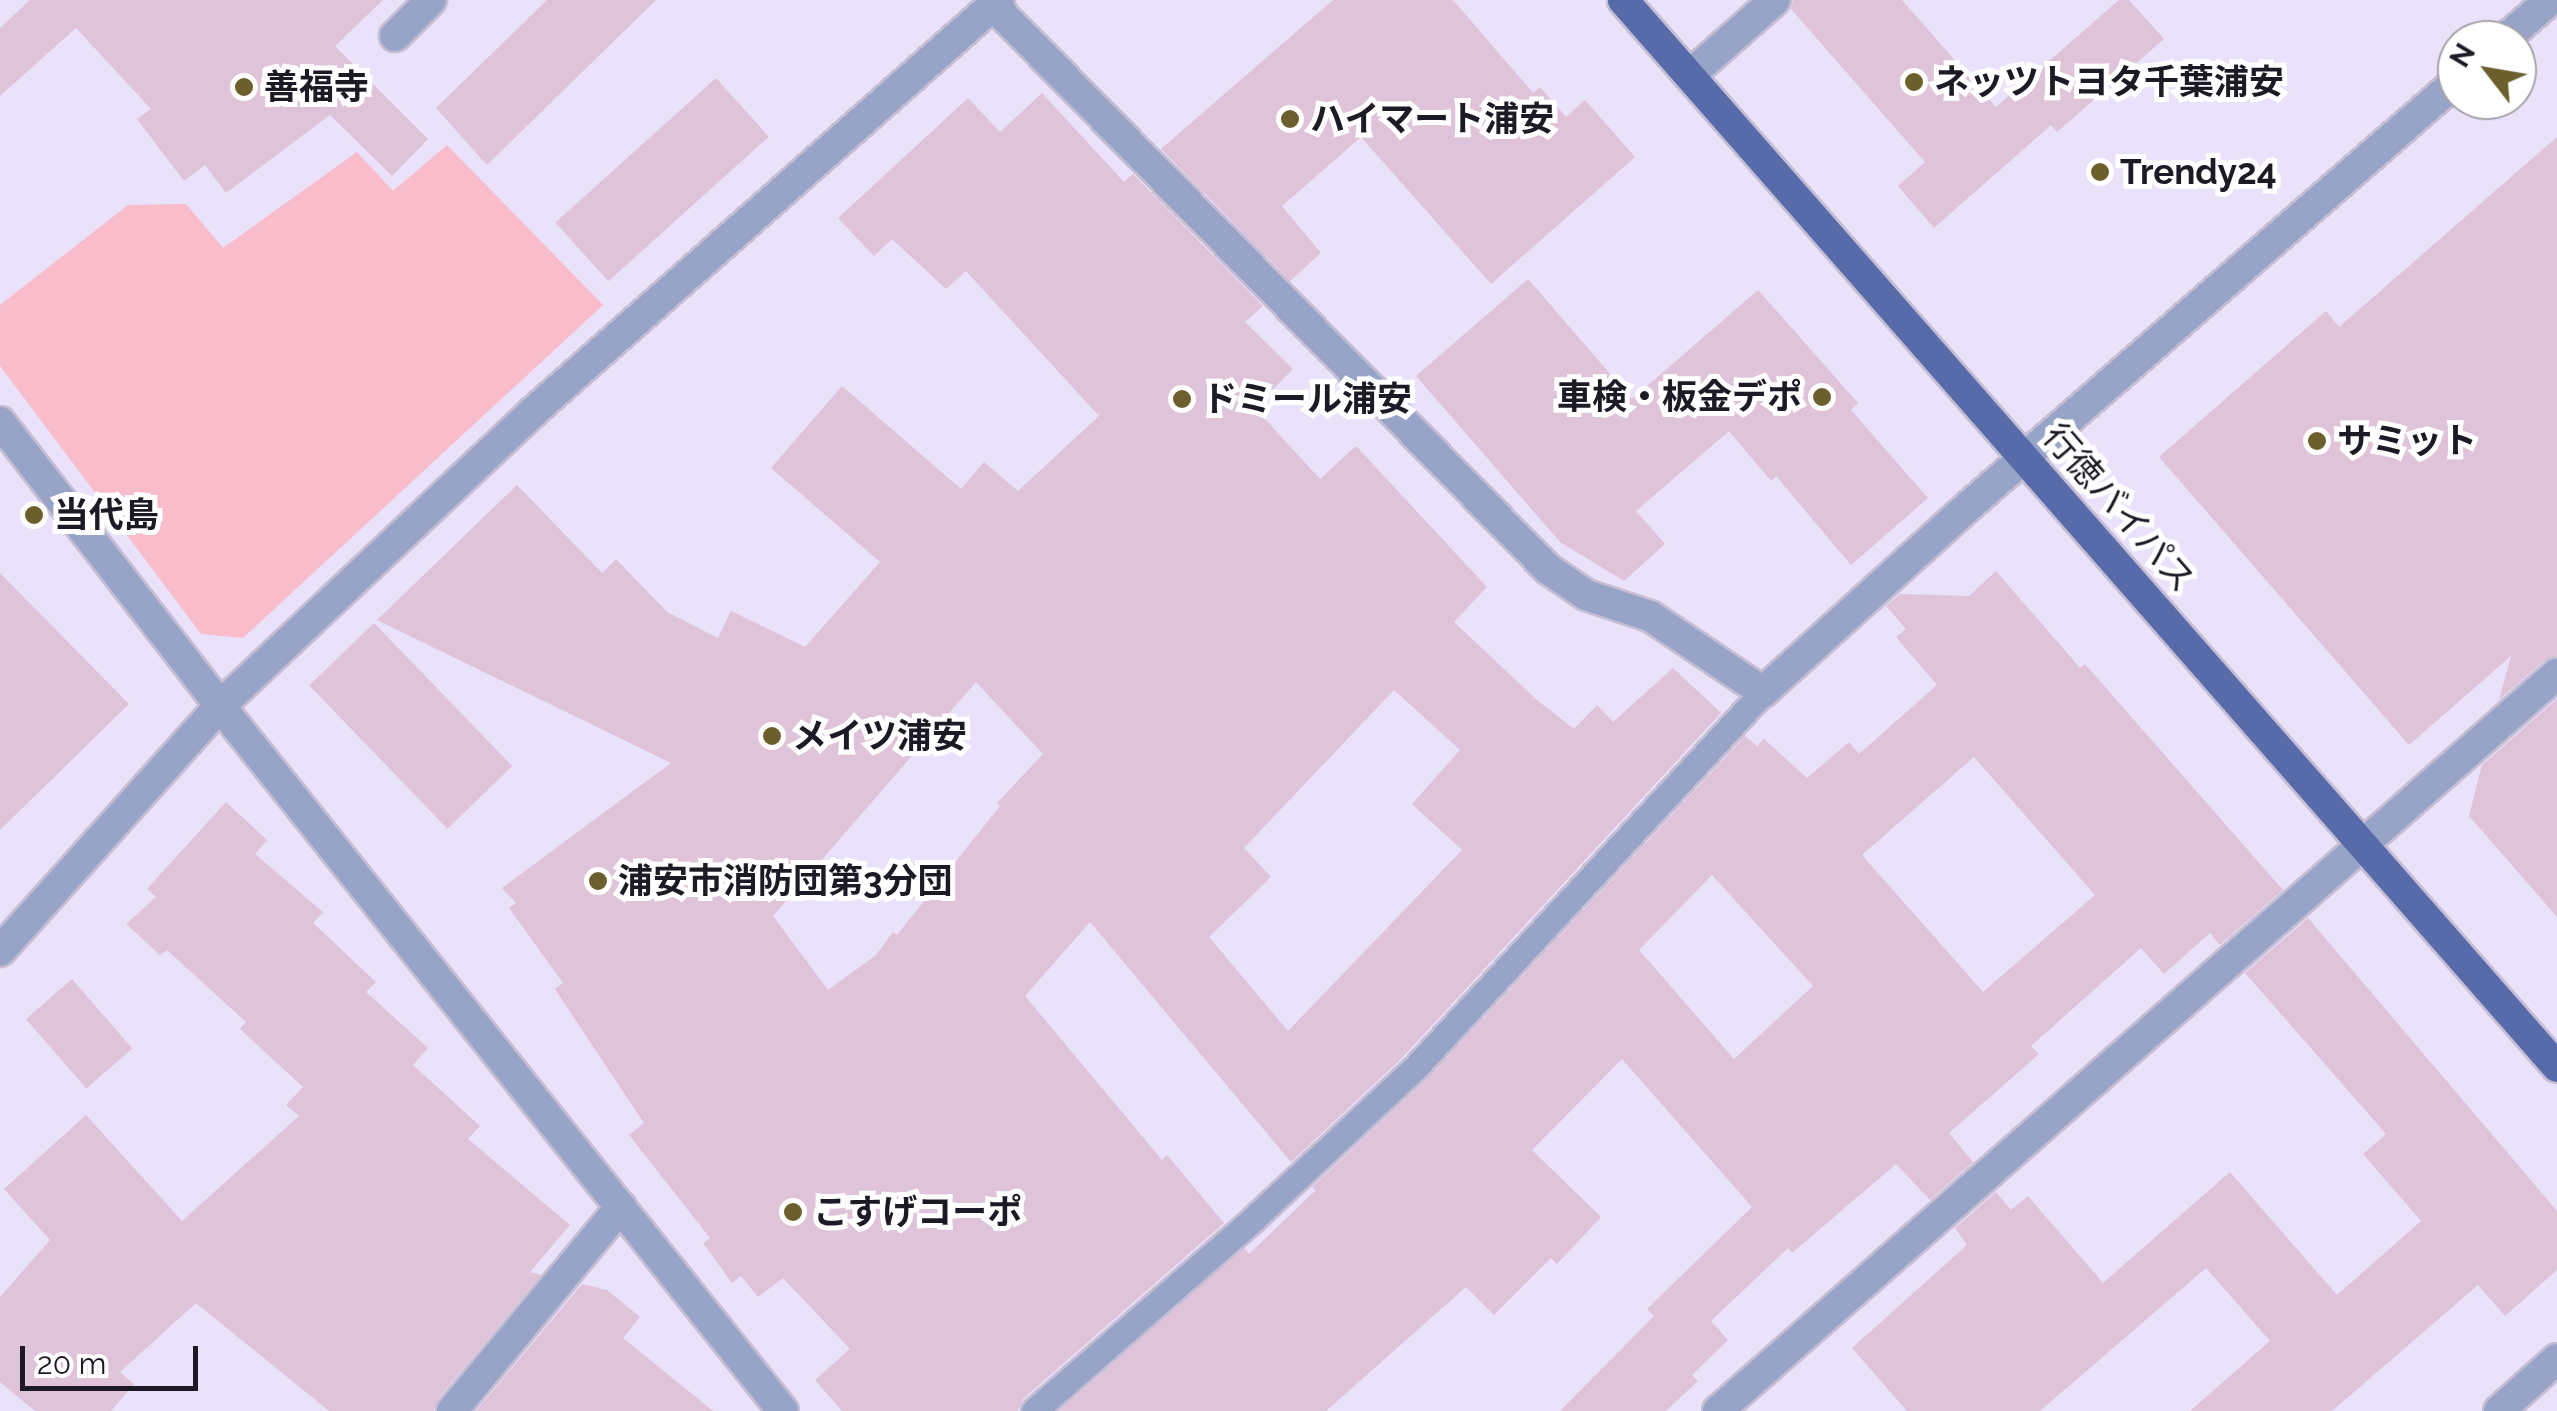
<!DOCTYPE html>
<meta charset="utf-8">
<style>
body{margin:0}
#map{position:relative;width:2557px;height:1411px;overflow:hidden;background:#eae1fb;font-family:Raleway,"Noto Sans JP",sans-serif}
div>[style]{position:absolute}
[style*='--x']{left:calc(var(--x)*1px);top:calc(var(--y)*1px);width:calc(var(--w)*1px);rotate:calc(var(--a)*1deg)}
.green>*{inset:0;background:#f9bcca}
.building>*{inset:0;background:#dfc3d9;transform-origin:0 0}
.roads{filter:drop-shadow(2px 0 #c5bdd4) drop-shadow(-2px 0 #c5bdd4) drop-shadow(0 2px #c5bdd4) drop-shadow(0 -2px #c5bdd4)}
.service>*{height:25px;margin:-12.5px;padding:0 12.5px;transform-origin:12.5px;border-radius:12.5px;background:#97a4c7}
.minor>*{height:30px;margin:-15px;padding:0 15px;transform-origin:15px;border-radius:15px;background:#97a4c7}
.tertiary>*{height:30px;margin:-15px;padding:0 15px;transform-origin:15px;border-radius:15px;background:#97a4c7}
.primary>*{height:30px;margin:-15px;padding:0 15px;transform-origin:15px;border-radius:15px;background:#576aaa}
.dots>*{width:28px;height:28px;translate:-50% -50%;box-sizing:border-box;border:5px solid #fff;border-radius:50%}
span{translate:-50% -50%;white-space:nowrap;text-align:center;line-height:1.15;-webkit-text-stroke:10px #fff;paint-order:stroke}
.poi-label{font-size:35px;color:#1e1a25;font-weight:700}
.left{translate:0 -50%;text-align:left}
.right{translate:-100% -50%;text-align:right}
.street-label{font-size:35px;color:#1e1a25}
.north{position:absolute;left:2437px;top:20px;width:100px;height:100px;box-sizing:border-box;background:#fff;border:2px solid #a5a3a8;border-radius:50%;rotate:301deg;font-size:28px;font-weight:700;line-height:40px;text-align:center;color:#1e1a25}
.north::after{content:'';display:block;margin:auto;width:35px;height:45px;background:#6b602d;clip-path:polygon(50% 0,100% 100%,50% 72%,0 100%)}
.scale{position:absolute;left:20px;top:1346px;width:178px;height:45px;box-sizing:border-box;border:5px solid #1e1a25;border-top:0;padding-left:12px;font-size:30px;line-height:35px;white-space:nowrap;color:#1e1a25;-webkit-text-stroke:8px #fff;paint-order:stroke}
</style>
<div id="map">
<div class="green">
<i style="clip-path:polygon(447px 145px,603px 305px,243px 638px,201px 634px,0 366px,0 305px,128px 205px,186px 204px,223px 248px,357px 152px,393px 191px)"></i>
</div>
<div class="building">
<i style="clip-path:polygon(30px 0,383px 0,335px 46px,428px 139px,392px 176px,330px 115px,226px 193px,205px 165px,184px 181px,137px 119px,151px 109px,76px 28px,0 96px,0 28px)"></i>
<i style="clip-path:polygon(547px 0,656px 0,487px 165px,436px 108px)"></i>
<i style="clip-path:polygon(1333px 0,1453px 0,1533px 93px,1540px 87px,1566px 117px,1585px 100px,1635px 157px,1491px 284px,1361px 137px,1282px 206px,1321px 253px,1290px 281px,1161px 149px)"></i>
<i style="clip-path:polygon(1793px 0,1902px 0,1996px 107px,2119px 0,2129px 0,2164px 39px,2057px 132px,2051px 125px,1934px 228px,1898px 186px,1925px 162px,1791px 9px)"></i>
<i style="left:716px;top:78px;width:79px;height:216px;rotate:48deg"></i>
<i style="clip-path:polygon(evenodd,1042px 93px,1124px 182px,1133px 174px,1263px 306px,1245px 322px,1293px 369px,1255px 408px,1320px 479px,1356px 446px,1487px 587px,1454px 622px,1537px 700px,1574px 729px,1597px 705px,1613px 722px,1673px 668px,1721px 713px,1402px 1058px,1291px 1162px,1090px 922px,1025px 996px,1162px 1160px,1167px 1155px,1224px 1223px,1023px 1399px,1018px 1411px,842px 1411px,815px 1380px,850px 1349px,783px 1278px,758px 1297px,741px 1276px,732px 1283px,703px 1243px,710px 1238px,629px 1135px,644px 1123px,555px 989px,563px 983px,509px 908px,516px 903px,502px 888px,671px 763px,377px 620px,517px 485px,602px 573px,616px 559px,667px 612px,718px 638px,731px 611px,805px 647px,880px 562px,771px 468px,842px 386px,961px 489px,984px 462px,1018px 491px,1099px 416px,966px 271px,946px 289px,892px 239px,874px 256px,838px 218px,968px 98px,1000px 132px,1042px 93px,976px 682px,1043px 754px,997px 803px,1000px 806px,897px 935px,893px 932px,876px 955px,828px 990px,773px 916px,976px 682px,1042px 93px,1394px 690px,1460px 750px,1412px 804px,1462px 850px,1288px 1031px,1209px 937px,1271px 877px,1244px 848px,1394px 690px)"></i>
<i style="clip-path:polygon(2557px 137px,2557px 656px,2545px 660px,2499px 700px,2511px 656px,2409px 745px,2159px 457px,2326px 311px,2339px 327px)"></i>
<i style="clip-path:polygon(1528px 279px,1632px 399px,1758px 290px,1858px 403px,1851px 410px,1928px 498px,1851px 565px,1776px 476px,1771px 481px,1729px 431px,1636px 511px,1665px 544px,1624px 581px,1560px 542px,1416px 376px)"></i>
<i style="clip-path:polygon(evenodd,1996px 571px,2080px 668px,2085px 664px,2283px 890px,2220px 945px,2210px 933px,2164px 974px,2141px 948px,2031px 1046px,2039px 1054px,1949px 1133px,1973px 1162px,1930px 1200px,1896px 1164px,1792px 1253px,1788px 1248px,1711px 1321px,1728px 1340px,1692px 1375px,1698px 1381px,1666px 1411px,1560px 1411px,1654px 1316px,1647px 1309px,1752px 1207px,1622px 1059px,1532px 1150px,1601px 1217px,1557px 1264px,1551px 1258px,1494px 1315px,1466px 1287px,1326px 1411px,1059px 1411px,1244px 1248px,1249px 1254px,1315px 1191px,1312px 1187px,1426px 1080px,1745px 736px,1757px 746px,1764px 739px,1807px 778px,1849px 742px,1859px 754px,1937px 685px,1896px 637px,1906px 629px,1886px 606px,1900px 594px,1969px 596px,1996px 571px,1974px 757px,2095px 895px,1983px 992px,1862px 855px,1974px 757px,1996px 571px,1712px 875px,1813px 986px,1734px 1059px,1639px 950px,1712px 875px)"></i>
<i style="clip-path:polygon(0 573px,129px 704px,0 830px)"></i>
<i style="left:374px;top:623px;width:199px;height:90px;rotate:46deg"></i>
<i style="clip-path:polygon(2557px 699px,2557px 917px,2469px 816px,2482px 765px)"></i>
<i style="clip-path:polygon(226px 802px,267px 840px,255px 854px,323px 912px,313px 923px,376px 982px,366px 992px,428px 1048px,413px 1065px,480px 1126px,468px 1139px,570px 1225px,530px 1272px,541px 1275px,438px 1399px,434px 1411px,329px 1411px,196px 1303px,120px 1372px,134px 1384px,111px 1411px,35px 1411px,0 1382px,0 1297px,50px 1240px,4px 1189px,86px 1115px,182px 1221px,299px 1116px,286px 1105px,303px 1087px,240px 1029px,246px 1022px,167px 950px,160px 955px,126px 924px,156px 897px,147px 889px)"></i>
<i style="clip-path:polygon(2308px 918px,2557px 1211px,2557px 1270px,2505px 1316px,2478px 1285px,2332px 1411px,2190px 1411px,2270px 1341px,2206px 1268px,2040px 1411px,1907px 1411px,1852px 1348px,1967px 1245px,1955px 1228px,1996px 1192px,2011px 1210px,2028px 1196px,2103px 1283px,2230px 1172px,2337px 1295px,2421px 1221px,2363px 1154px,2386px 1134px,2245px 973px)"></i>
<i style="left:72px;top:979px;width:92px;height:61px;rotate:49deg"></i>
<i style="clip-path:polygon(582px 1284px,607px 1290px,640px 1317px,623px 1338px,713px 1411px,476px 1411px)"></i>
</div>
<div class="roads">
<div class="service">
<i style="--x:1034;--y:1411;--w:291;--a:-41.2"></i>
<i style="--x:1253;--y:1219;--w:220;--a:-43"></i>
<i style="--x:1414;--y:1069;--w:514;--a:-47.21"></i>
</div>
<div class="minor">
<i style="--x:993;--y:5;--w:791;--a:45.46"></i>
<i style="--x:1548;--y:569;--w:46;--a:34.4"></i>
<i style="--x:1586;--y:595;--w:67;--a:18.2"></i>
<i style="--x:1650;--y:616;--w:136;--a:33.9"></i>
<i style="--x:1763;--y:692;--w:279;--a:-42.1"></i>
<i style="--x:1970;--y:505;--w:646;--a:-41.04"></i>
<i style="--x:395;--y:36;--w:51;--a:-45"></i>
<i style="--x:2504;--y:40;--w:61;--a:-41"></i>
<i style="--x:1690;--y:75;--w:113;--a:-41.4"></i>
<i style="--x:220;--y:706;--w:429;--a:-43.2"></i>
<i style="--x:533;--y:412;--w:622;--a:-41.48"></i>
<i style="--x:452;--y:1411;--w:265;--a:-50.4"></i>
<i style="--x:1718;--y:1411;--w:1117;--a:-41.3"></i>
</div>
<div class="tertiary">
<i style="--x:0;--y:422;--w:359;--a:52.2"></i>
<i style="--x:220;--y:706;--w:902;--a:51.39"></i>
<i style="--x:0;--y:951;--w:329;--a:-48.1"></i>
<i style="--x:2499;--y:1411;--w:78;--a:-41.9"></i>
</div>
<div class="primary">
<i style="--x:1623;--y:0;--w:1418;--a:48.8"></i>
</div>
</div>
<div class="dots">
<i style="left:1914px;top:82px;background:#6b602d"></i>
<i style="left:244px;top:87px;background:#6b602d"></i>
<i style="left:1290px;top:119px;background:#6b602d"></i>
<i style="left:2100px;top:172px;background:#6b602d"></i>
<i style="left:1822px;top:397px;background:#6b602d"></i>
<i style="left:1182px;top:399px;background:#6b602d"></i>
<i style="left:2317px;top:441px;background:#6b602d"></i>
<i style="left:34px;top:515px;background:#6b602d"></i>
<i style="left:772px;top:736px;background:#6b602d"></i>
<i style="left:598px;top:881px;background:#6b602d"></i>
<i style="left:793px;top:1212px;background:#6b602d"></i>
</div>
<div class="poi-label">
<span class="left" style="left:1934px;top:82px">ネッツトヨタ千葉浦安</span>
<span class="left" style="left:264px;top:87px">善福寺</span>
<span class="left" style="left:1310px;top:119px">ハイマート浦安</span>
<span class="left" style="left:2120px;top:172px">Trendy24</span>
<span class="right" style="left:1802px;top:397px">車検・板金デポ</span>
<span class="left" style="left:1202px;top:399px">ドミール浦安</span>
<span class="left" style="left:2337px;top:441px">サミット</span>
<span class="left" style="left:54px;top:515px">当代島</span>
<span class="left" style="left:792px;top:736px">メイツ浦安</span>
<span class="left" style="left:618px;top:881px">浦安市消防団第3分団</span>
<span class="left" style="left:813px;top:1212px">こすげコーポ</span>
</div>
<div class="street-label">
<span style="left:2119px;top:508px;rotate:49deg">行徳バイパス</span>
</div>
<div class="north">N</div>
<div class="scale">20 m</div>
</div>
